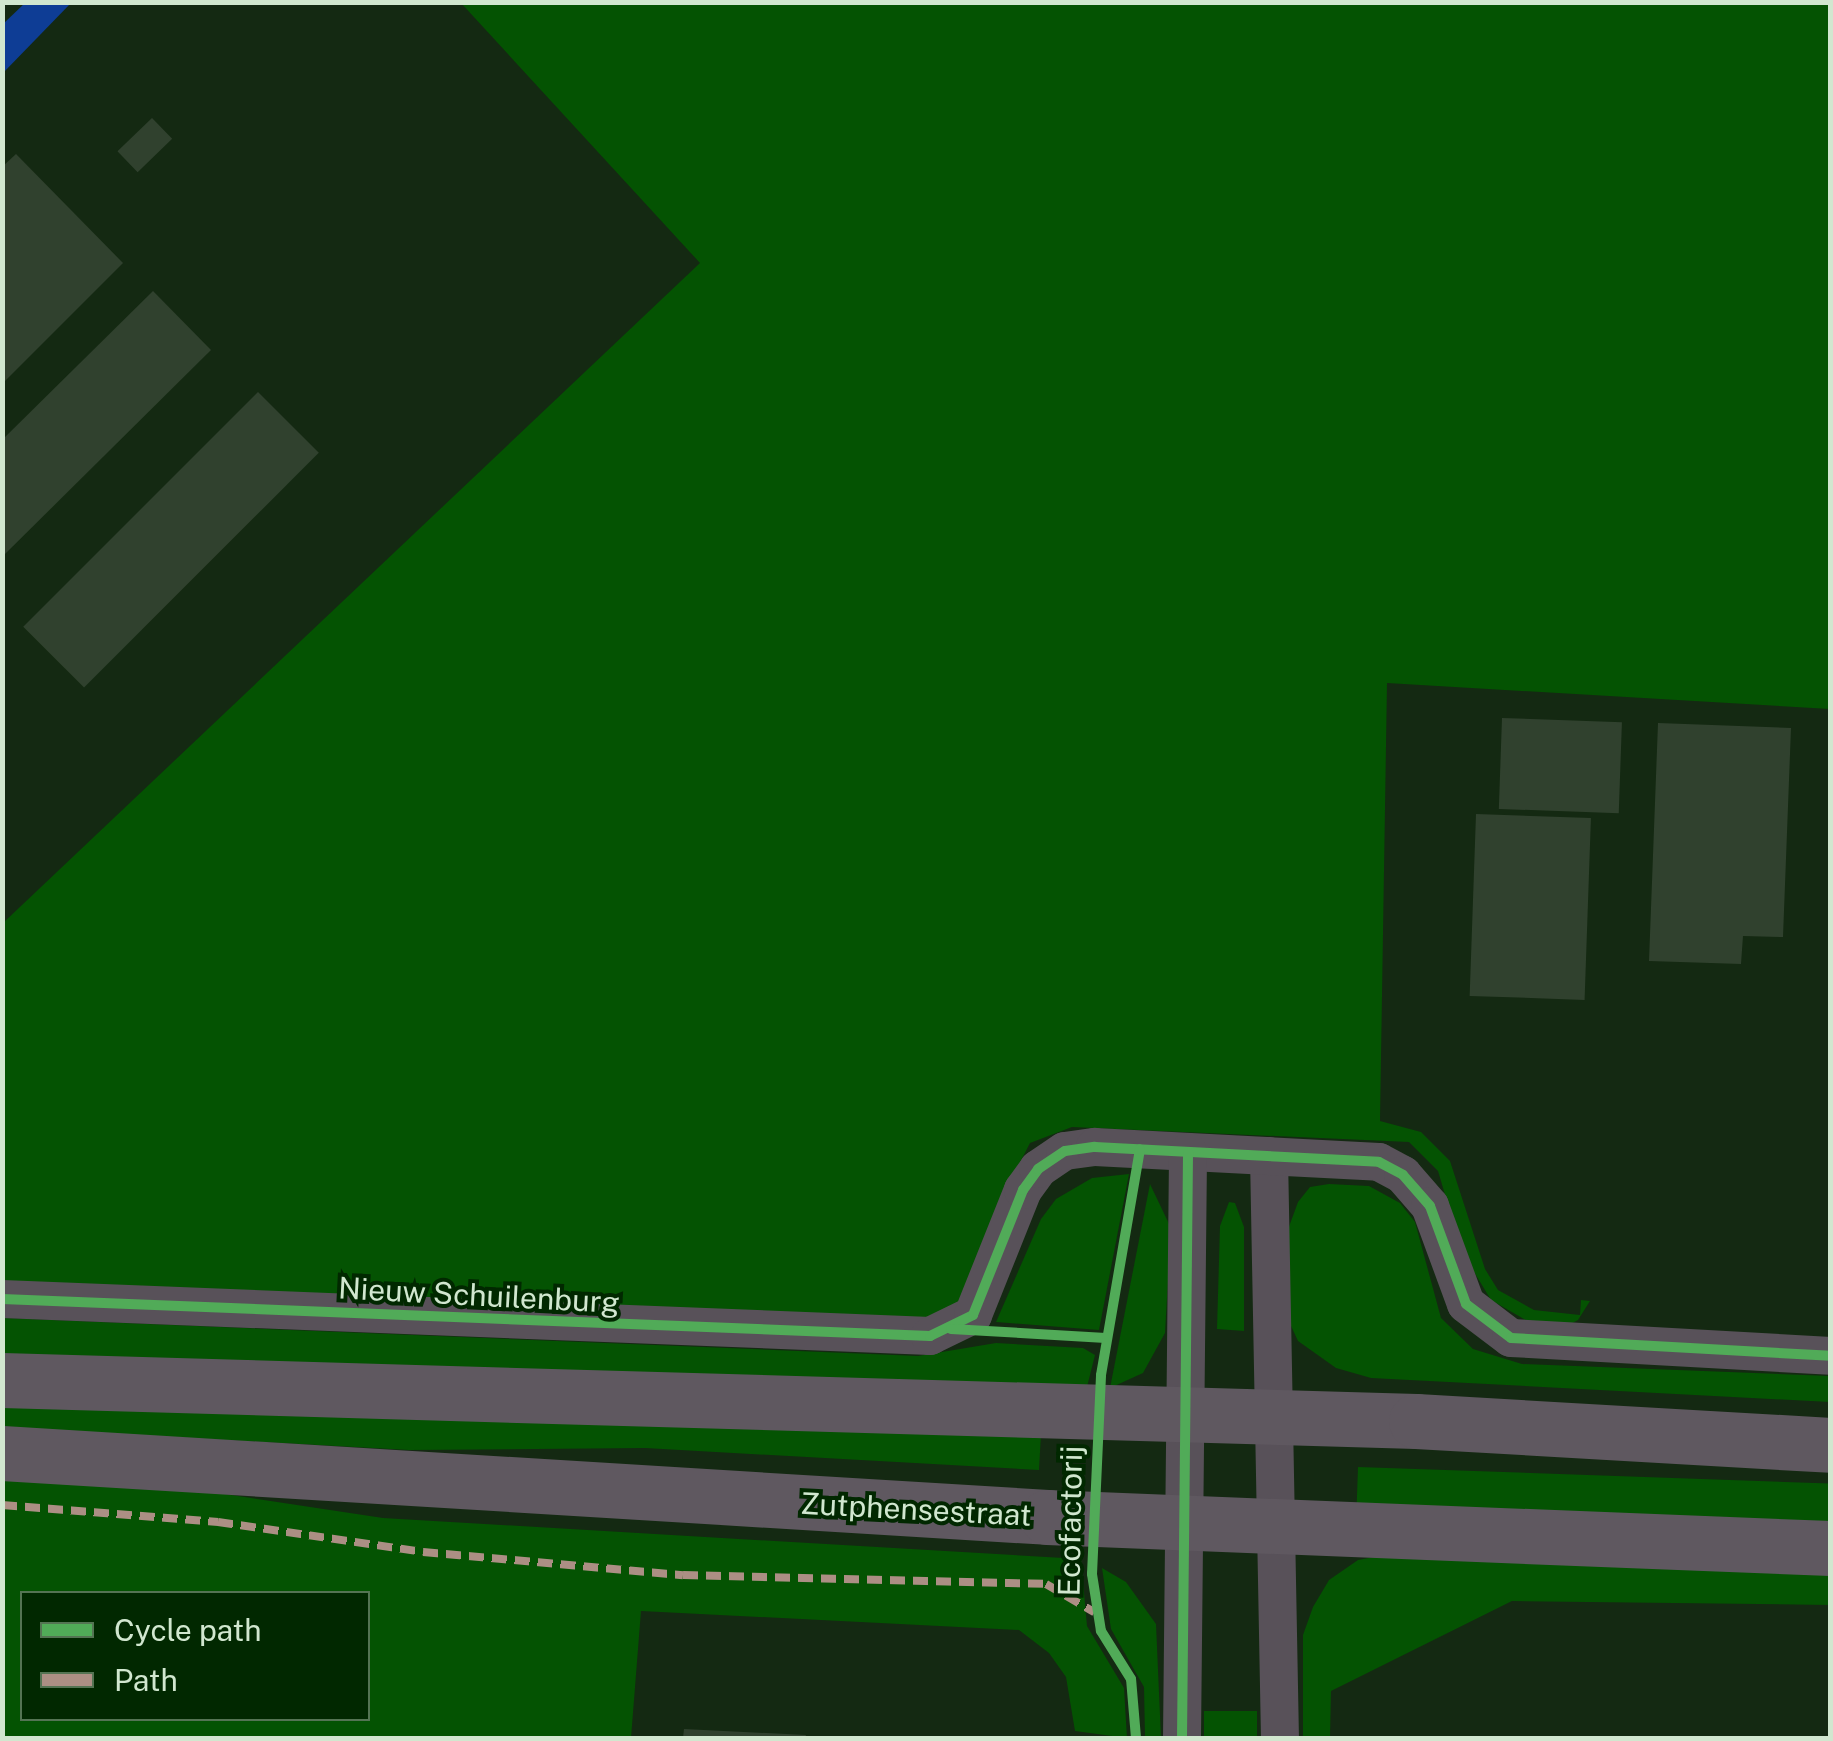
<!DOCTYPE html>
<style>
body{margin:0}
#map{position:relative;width:1833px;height:1741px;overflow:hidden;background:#142912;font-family:"Public Sans",sans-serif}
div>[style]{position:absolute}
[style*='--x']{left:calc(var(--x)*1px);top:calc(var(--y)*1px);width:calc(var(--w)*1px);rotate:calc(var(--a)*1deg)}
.green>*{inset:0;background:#045302;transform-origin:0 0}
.water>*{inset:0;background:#0e3d95}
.building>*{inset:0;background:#30412e;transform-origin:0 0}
.minor>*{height:38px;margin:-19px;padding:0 19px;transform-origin:19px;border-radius:19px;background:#585159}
.primary>*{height:55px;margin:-27.5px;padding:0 27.5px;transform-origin:27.5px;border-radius:27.5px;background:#5f5860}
.quiet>*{height:8px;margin-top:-4px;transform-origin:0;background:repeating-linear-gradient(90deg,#ac8f84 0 15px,transparent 0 23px)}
.cycleway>*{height:10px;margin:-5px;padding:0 5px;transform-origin:5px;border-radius:5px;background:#51ab58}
span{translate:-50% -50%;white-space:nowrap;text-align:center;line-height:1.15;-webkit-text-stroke:8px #012800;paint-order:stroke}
.street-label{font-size:30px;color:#d1e7cf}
.frame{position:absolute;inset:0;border:5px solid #d1e7cf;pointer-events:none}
.legend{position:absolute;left:20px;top:1591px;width:350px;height:130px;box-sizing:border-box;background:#012800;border:2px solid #547453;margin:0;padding:12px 18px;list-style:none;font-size:30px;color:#d1e7cf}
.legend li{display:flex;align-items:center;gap:20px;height:50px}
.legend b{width:50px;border:2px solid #547453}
</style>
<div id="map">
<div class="green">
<i style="clip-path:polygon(461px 3px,1830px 3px,1830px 709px,1387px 683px,1380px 1121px,1421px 1132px,1450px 1161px,1485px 1269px,1498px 1290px,1534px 1310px,1580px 1315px,1581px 1300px,1590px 1301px,1578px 1320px,1567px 1326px,1529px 1322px,1491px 1300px,1462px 1252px,1438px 1171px,1409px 1142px,1072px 1127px,1030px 1143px,992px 1217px,969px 1297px,924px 1322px,3px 1283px,3px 923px,700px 263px)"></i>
<i style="clip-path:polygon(1129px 1174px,1099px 1330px,996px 1322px,1041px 1219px,1056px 1199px,1092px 1178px)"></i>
<i style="clip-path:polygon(1150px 1184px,1171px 1228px,1165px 1333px,1143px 1373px,1110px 1388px)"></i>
<i style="clip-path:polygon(1329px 1184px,1369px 1186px,1400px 1203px,1415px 1222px,1441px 1318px,1473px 1349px,1522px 1364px,1830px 1376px,1830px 1402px,1371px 1378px,1336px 1368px,1298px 1341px,1285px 1313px,1279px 1254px,1298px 1202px,1310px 1187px)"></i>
<i style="clip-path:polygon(1229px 1202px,1235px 1203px,1244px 1227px,1244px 1331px,1217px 1329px,1220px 1226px)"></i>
<i style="clip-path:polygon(3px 1318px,918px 1356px,996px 1343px,1083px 1348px,1095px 1355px,1087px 1387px,3px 1354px)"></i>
<i style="clip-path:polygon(2px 1402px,1041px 1434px,1039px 1470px,645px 1448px,409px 1450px,3px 1428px)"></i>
<i style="left:1358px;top:1467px;width:472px;height:38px;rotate:2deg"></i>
<i style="clip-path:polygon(evenodd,3px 1474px,159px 1484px,383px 1518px,1081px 1559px,1087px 1626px,1124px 1688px,1127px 1738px,1075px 1731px,1066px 1677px,1049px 1653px,1019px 1630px,641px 1611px,631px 1738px,3px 1738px,3px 1474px,22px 1594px,368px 1594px,368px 1718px,22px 1718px,22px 1594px)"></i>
<i style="clip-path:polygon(1390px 1554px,1830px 1569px,1830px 1605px,1512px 1601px,1331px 1691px,1330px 1738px,1303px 1738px,1303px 1635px,1313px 1607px,1329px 1580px,1358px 1560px)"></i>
<i style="clip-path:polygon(1102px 1568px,1126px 1582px,1156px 1624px,1161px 1738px,1145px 1738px,1144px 1687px,1111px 1629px)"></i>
<i style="left:1204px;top:1711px;width:53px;height:27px"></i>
</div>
<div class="water">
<i style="clip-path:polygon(25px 3px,71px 3px,3px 73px,3px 24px)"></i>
</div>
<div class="building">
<i style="left:152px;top:118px;width:29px;height:48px;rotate:46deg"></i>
<i style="clip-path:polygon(16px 154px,123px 263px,2px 384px,2px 167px)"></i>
<i style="clip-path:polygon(153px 291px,211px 350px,2px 557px,2px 440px)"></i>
<i style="left:258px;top:392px;width:86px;height:332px;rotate:45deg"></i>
<i style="left:1502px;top:718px;width:120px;height:91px;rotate:2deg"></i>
<i style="clip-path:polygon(1658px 723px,1791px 728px,1783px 937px,1743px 936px,1741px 964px,1649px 961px)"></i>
<i style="left:1476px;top:814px;width:115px;height:182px;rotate:2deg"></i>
<i style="clip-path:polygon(684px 1729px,806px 1735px,805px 1738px,683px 1738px)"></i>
</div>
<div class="minor">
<i style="--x:1269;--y:1156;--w:582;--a:88.92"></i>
<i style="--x:2;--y:1299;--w:929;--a:2.28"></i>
<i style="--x:930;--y:1336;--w:48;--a:-26"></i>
<i style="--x:973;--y:1315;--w:135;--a:-68.2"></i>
<i style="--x:1023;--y:1190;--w:26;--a:-54"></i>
<i style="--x:1038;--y:1169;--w:32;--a:-34"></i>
<i style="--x:1065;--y:1151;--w:30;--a:-8"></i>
<i style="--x:1095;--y:1147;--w:284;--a:3"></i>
<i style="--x:1379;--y:1162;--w:27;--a:28"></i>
<i style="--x:1403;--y:1175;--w:41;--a:48.9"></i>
<i style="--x:1430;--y:1206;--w:104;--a:69.8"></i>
<i style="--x:1466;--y:1304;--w:56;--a:37.1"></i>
<i style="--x:1511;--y:1338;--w:320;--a:3.2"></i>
<i style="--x:1182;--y:1738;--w:586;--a:-89.41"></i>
</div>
<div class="primary">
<i style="--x:2;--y:1380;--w:1415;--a:1.66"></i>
<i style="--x:1416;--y:1421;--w:415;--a:3.3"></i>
<i style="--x:2;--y:1453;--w:1047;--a:3.5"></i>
<i style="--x:1047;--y:1517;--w:784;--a:2.27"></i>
</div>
<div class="quiet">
<i style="--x:2;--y:1505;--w:217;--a:4.5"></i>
<i style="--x:218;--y:1522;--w:207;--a:8.3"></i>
<i style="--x:423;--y:1552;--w:261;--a:5.1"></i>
<i style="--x:683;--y:1575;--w:363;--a:1.4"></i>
<i style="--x:1046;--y:1584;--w:56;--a:30.3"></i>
</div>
<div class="cycleway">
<i style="--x:2;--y:1299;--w:929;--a:2.28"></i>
<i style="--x:930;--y:1336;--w:48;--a:-26"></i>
<i style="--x:973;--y:1315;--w:135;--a:-68.2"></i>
<i style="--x:1023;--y:1190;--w:26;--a:-54"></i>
<i style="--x:1038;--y:1169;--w:32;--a:-34"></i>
<i style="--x:1065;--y:1151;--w:30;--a:-8"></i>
<i style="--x:1095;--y:1147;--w:284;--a:3"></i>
<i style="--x:1379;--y:1162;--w:27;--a:28"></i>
<i style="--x:1403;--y:1175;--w:41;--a:48.9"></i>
<i style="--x:1430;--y:1206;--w:104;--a:69.8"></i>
<i style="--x:1466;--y:1304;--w:56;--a:37.1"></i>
<i style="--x:1511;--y:1338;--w:320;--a:3.2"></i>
<i style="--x:951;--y:1329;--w:155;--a:3.3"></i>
<i style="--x:1136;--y:1738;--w:59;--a:-94.8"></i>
<i style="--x:1131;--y:1679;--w:57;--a:-122"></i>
<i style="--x:1101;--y:1631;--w:58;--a:-99"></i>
<i style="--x:1092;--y:1574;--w:199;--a:-87.4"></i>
<i style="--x:1101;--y:1375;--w:229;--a:-80.2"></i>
<i style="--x:1182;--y:1738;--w:586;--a:-89.41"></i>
</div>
<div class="street-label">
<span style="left:479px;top:1295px;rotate:3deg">Nieuw Schuilenburg</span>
<span style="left:916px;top:1509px;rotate:3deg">Zutphensestraat</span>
<span style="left:1070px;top:1521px;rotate:-89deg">Ecofactorij</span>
</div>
<div class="frame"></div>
<ul class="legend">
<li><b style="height:12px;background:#51ab58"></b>Cycle path</li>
<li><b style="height:12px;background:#ac8f84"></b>Path</li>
</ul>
</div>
